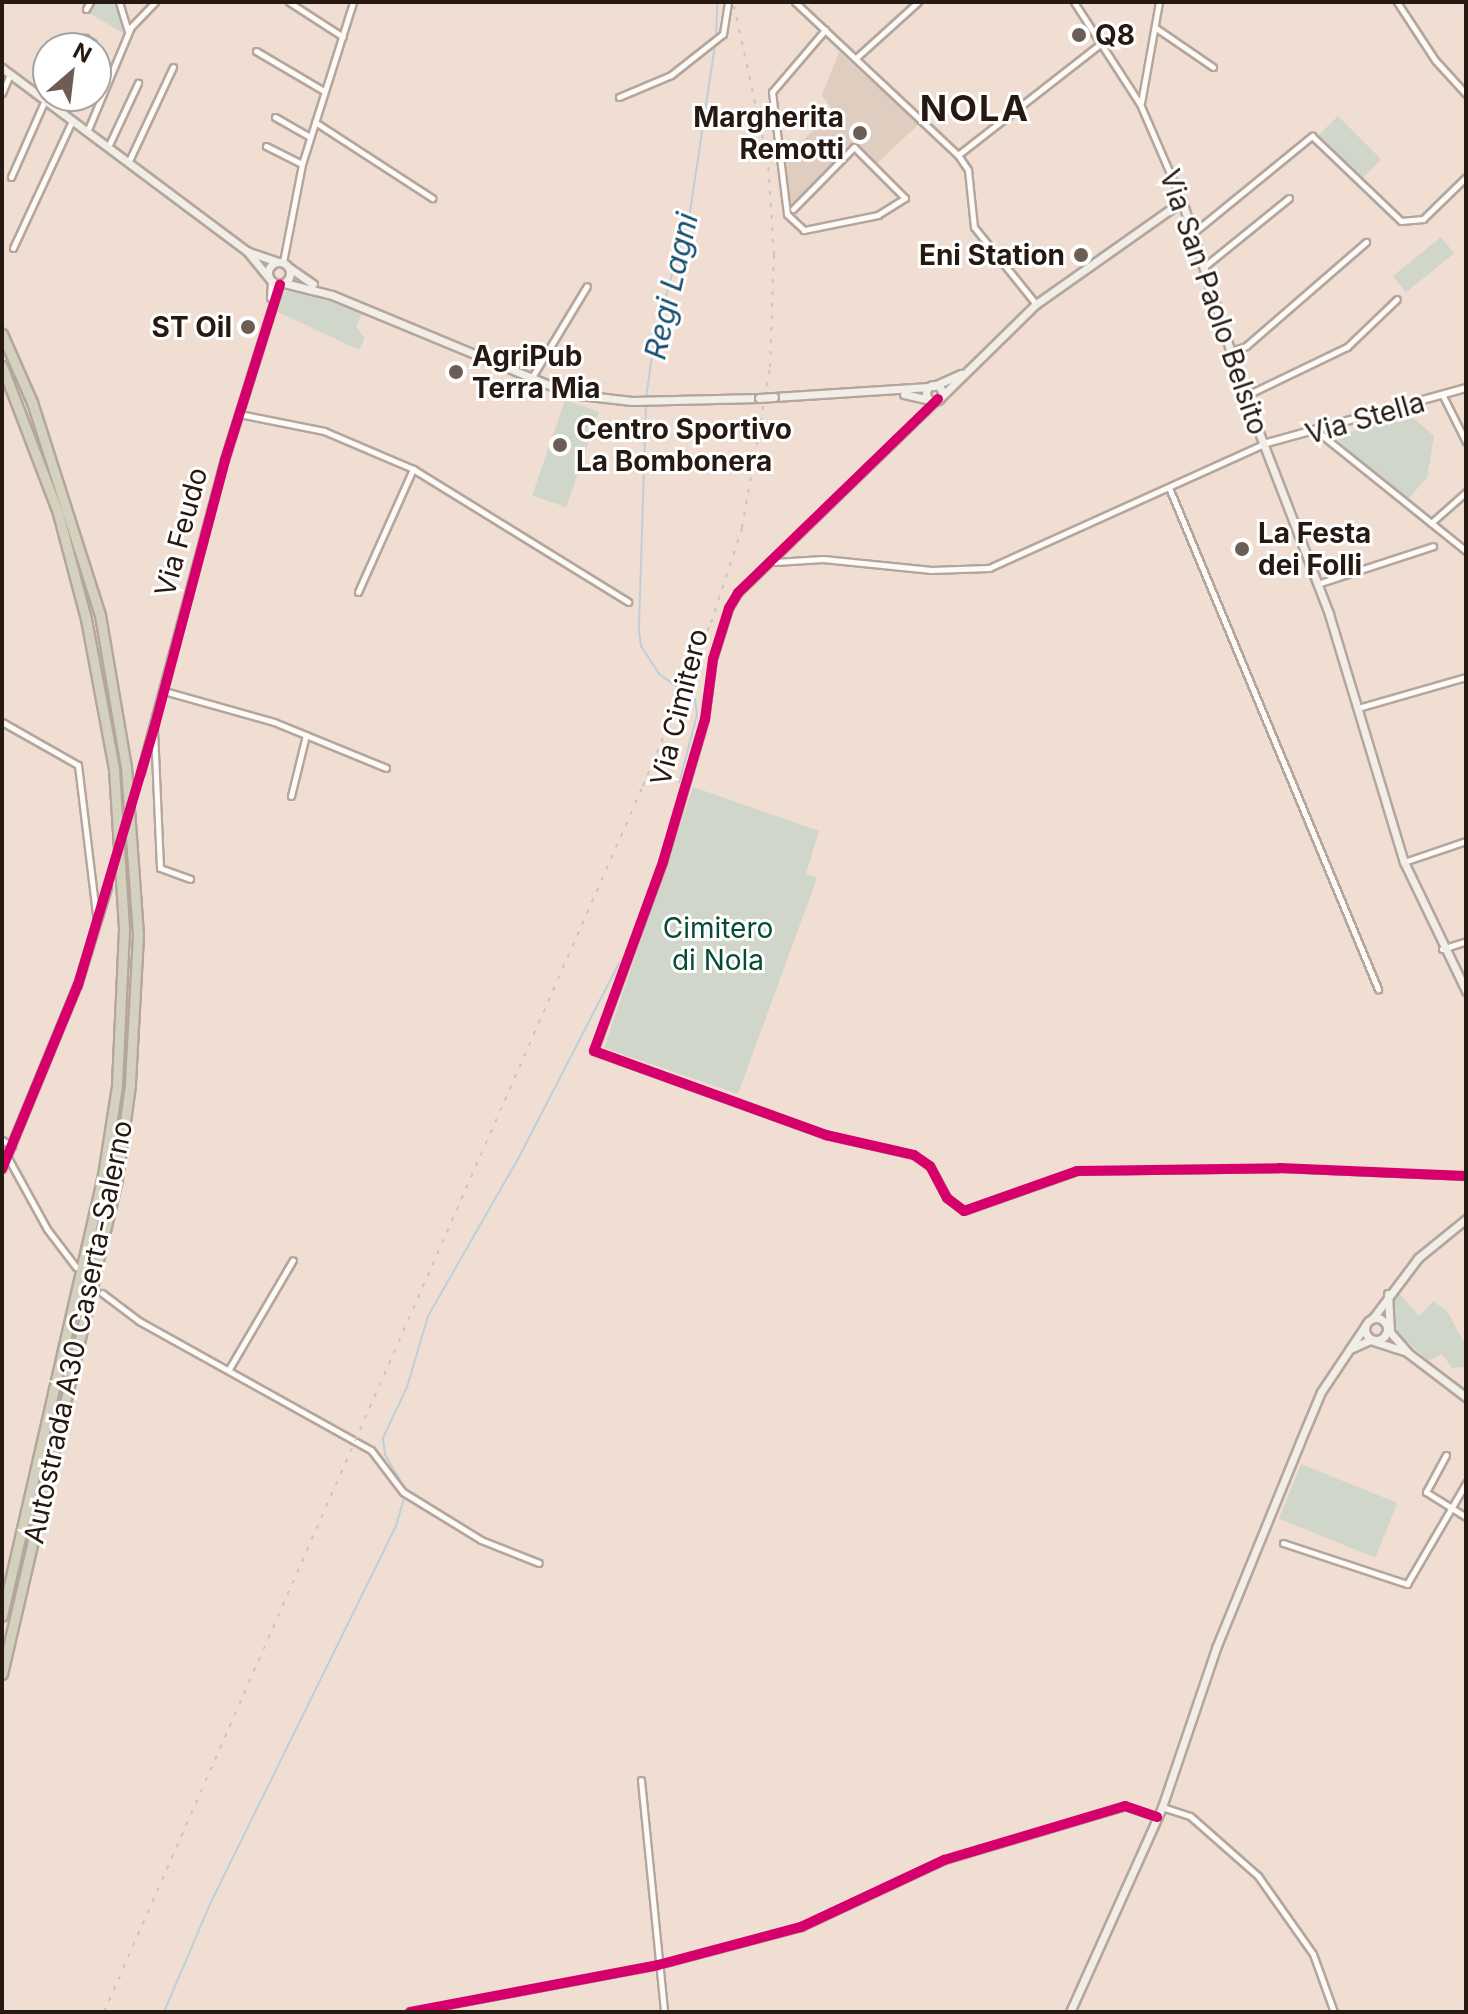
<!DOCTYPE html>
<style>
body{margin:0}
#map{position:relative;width:1468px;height:2014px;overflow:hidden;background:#f1ded2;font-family:Inter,sans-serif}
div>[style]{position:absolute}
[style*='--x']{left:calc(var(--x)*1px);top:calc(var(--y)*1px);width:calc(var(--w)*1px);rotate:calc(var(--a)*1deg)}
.education>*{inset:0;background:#dfcebf}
.green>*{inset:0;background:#d1d6ca;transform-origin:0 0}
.stream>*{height:2px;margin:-1px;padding:0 1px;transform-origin:1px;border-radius:1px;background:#becfda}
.minor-tunnel>*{height:5px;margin-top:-2.5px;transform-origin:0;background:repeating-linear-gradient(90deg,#c8b7ab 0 5px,transparent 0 7.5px)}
.tertiary-tunnel>*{height:6px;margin-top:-3px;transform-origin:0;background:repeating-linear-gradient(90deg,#c8b7ab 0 6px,transparent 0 9px)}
.roads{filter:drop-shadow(2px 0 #b4a69d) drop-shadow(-2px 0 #b4a69d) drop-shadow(0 2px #b4a69d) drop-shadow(0 -2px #b4a69d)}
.minor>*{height:5px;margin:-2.5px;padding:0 2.5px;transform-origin:2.5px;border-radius:2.5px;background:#fdfaf8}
.tertiary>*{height:6px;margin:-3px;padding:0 3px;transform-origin:3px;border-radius:3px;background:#fdfaf8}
.secondary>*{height:7px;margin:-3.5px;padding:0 3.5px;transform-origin:3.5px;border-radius:3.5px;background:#f1eee7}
.secondary>.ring{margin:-3.5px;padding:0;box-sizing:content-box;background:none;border:7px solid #f1eee7;border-radius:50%}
.motorway>*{height:9px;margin:-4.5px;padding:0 4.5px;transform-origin:4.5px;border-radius:4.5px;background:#d4d1be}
.rail>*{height:2px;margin-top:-1px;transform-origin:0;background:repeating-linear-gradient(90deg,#cbc5c3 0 4px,transparent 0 12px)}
.bridges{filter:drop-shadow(2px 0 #b4a69d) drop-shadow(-2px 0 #b4a69d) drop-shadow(0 2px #b4a69d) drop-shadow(0 -2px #b4a69d)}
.secondary-bridge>*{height:7px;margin:-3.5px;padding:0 3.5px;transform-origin:3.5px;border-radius:3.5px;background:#f1eee7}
.cycleway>*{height:10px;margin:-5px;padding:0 5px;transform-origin:5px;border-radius:5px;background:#d6006c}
.dots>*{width:22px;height:22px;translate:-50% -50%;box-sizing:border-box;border:4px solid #fff;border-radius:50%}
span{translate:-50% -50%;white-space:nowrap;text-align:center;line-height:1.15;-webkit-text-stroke:6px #fff;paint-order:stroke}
.poi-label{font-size:28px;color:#251911;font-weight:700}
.left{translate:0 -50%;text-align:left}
.right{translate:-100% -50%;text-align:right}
.street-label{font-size:28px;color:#251911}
.park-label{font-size:28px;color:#064b33}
.water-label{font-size:30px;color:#184f6e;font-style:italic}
.district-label{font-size:36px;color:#251911;font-weight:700;letter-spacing:2px}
.frame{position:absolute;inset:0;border:4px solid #251911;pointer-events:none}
.north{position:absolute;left:32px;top:32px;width:80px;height:80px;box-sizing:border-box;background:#fff;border:2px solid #a8a3a0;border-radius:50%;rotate:28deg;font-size:22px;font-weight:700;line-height:32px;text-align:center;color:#251911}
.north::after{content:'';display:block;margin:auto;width:28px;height:36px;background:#6c5e55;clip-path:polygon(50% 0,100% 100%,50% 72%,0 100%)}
</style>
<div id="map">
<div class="education">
<i style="clip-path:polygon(839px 52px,919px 124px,875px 165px,855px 143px,788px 207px,783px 159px,833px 112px,822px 95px)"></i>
</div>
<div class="green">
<i style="clip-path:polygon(93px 2px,115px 2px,123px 33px,87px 12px)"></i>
<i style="left:1338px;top:116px;width:61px;height:28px;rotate:45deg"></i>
<i style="left:1441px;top:237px;width:21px;height:62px;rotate:51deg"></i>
<i style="clip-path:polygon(298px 289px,362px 314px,356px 327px,365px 338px,359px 350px,276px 311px,282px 293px)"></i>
<i style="left:565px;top:400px;width:36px;height:101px;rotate:19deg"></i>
<i style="clip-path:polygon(1410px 415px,1434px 436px,1427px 478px,1407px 500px,1334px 437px)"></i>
<i style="clip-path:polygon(693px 787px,819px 831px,806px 874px,817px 878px,738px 1094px,604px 1048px)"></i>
<i style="clip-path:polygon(1398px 1292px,1419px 1316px,1433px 1301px,1447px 1311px,1466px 1346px,1464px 1367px,1452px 1368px,1442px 1354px,1428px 1361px,1397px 1332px,1391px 1306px)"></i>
<i style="left:1301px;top:1464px;width:104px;height:59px;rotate:22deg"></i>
</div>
<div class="stream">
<i style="--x:716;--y:38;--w:36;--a:-88"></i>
<i style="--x:646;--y:398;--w:65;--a:-82"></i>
<i style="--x:655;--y:334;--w:127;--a:-74"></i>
<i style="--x:690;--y:212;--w:170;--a:-81.5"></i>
<i style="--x:646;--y:404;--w:226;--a:91.8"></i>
<i style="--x:639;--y:630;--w:16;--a:83"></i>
<i style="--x:641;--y:646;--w:33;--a:57"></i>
<i style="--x:659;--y:674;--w:44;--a:34.8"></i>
<i style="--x:695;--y:699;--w:16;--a:83"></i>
<i style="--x:697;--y:715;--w:70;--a:104.8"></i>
<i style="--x:164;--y:2012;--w:120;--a:-66.9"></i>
<i style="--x:211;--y:1902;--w:419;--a:-63.8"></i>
<i style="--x:396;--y:1526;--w:37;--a:-74"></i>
<i style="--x:406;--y:1490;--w:41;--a:-121"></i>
<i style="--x:385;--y:1455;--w:17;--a:-97"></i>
<i style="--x:383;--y:1438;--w:56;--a:-64.8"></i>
<i style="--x:407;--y:1387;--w:74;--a:-73.5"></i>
<i style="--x:428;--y:1316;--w:181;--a:-60.2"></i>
<i style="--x:518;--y:1159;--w:220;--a:-62.7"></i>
</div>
<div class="minor-tunnel">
<i style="--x:80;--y:1271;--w:31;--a:45"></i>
</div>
<div class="tertiary-tunnel">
<i style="--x:131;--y:808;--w:36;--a:-74"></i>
<i style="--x:108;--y:888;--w:32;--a:-74"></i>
</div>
<div class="roads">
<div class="minor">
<i style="--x:119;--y:2;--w:31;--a:73"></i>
<i style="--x:289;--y:2;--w:64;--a:32.9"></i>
<i style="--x:795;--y:2;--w:224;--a:43.2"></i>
<i style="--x:958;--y:155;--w:18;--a:56"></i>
<i style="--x:968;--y:170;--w:57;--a:84"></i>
<i style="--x:974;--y:227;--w:99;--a:51.2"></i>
<i style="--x:1074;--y:2;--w:121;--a:57.1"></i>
<i style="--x:1140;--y:104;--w:106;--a:66.6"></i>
<i style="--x:1397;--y:2;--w:69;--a:56.8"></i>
<i style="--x:1435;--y:60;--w:46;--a:47.6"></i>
<i style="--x:86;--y:9;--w:8;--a:-60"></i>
<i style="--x:1156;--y:28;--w:69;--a:34.4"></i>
<i style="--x:79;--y:48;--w:12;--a:-59"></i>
<i style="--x:85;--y:38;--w:9;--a:32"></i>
<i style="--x:256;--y:51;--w:79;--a:30.5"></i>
<i style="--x:856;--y:58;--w:84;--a:-42.1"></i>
<i style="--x:2;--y:93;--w:21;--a:-67"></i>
<i style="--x:619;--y:97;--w:56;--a:-22.9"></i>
<i style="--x:671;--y:75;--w:66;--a:-38.3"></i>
<i style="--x:723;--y:34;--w:32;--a:-81"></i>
<i style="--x:1141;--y:103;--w:103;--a:-79.9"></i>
<i style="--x:275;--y:117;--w:40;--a:29.7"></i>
<i style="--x:315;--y:122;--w:140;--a:33"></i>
<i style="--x:87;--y:132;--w:114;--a:-67.3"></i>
<i style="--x:131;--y:27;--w:35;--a:-46"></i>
<i style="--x:266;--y:146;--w:40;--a:26.6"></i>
<i style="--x:108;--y:147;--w:71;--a:-64.9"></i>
<i style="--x:958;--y:155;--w:180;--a:-38"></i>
<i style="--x:128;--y:163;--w:106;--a:-64.9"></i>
<i style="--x:11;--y:177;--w:92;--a:-66.2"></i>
<i style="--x:793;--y:209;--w:87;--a:-45.5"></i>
<i style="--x:854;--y:147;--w:72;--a:45"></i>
<i style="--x:905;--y:198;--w:32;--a:148"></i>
<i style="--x:878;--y:215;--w:76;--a:168.5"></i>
<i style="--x:804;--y:230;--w:23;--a:-137"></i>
<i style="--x:787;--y:214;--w:123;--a:-97"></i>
<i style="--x:772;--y:92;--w:82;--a:-49.5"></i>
<i style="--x:1193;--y:233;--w:154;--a:-39.2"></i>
<i style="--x:1312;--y:136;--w:123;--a:43.7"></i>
<i style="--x:1401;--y:221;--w:22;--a:-5"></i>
<i style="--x:1423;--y:219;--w:60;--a:-44.3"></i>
<i style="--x:13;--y:248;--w:140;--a:-65.1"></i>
<i style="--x:283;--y:262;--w:100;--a:-79"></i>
<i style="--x:302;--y:164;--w:170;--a:-72.5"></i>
<i style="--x:1205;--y:266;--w:108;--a:-39"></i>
<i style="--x:1231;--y:351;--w:16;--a:-18"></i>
<i style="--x:1246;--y:346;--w:159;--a:-40.9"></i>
<i style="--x:532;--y:377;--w:106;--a:-58.9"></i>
<i style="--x:1245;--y:396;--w:113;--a:-25.7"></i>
<i style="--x:1347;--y:347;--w:69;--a:-43.8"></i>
<i style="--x:1443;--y:396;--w:51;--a:63.4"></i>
<i style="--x:938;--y:399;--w:279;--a:135.9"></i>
<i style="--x:738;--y:593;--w:17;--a:121"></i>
<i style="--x:729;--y:608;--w:53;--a:107.4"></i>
<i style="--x:713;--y:659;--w:61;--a:97.6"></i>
<i style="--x:705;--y:719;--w:149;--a:106.4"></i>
<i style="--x:663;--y:862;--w:201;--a:110.1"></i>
<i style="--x:594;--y:1051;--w:247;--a:19.9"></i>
<i style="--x:826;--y:1135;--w:90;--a:12.8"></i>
<i style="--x:914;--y:1155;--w:19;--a:35"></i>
<i style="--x:930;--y:1166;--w:36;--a:62"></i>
<i style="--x:947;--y:1198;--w:21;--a:37"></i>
<i style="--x:964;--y:1211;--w:120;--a:-19.5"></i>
<i style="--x:1077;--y:1171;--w:203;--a:-0.8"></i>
<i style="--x:1280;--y:1168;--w:186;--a:2.5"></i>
<i style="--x:239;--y:414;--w:87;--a:11.3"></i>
<i style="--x:324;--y:431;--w:97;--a:23.1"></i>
<i style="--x:413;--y:469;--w:253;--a:31.7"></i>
<i style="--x:1318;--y:432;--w:190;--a:38.8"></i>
<i style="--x:1170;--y:490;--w:541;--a:67.37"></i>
<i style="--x:1431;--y:523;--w:47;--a:-41.5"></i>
<i style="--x:775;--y:562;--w:48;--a:-3.6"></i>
<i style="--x:823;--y:559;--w:109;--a:5.8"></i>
<i style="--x:931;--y:570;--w:58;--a:-2"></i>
<i style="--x:989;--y:568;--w:301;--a:-24.3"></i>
<i style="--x:1317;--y:584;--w:122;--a:-18.1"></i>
<i style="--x:358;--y:592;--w:135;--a:-65.9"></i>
<i style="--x:164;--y:691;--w:114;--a:15.7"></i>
<i style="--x:274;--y:722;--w:121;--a:22.3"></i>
<i style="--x:1358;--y:708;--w:112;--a:-16"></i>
<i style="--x:2;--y:722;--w:87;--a:29.5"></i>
<i style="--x:78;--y:765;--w:157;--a:83.1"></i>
<i style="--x:154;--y:730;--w:138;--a:87.5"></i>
<i style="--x:160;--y:868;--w:32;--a:20"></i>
<i style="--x:291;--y:796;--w:63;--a:-76.2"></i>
<i style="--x:1404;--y:862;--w:65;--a:-18.7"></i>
<i style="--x:1442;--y:949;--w:25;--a:-18"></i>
<i style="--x:2;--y:1140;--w:12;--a:31"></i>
<i style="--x:8;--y:1158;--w:81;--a:61.2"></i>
<i style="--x:47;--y:1229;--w:48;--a:52.7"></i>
<i style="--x:102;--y:1293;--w:46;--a:37.1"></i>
<i style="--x:139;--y:1321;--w:265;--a:29.1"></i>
<i style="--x:371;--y:1450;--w:53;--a:52.7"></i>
<i style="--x:403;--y:1492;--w:92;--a:31.6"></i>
<i style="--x:481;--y:1540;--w:62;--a:21.6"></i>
<i style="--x:229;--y:1369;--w:126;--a:-59.6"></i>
<i style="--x:1446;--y:1455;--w:42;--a:118.4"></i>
<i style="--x:1426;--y:1492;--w:47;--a:32"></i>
<i style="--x:1283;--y:1543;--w:131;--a:18.3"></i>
<i style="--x:1407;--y:1584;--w:117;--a:-59.7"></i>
<i style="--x:641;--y:1780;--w:233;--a:84.3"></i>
<i style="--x:1162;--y:1807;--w:29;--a:18"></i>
<i style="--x:1190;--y:1816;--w:91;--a:41.4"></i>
<i style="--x:1258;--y:1876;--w:95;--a:54.8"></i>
<i style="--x:1313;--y:1954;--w:62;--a:70.1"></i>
<i style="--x:410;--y:2012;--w:252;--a:-10.7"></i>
<i style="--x:658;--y:1965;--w:148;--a:-14.9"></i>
<i style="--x:801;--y:1927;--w:158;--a:-25.1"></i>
<i style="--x:944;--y:1860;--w:189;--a:-16.6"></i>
<i style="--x:1125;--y:1806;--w:34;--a:19"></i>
</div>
<div class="tertiary">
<i style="--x:271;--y:298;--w:16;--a:-86"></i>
<i style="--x:1263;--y:444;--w:211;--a:-15.4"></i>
<i style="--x:141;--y:773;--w:324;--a:-75"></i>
<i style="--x:225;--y:460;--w:184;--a:-72.6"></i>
<i style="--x:2;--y:1169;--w:199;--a:-67.6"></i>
<i style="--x:78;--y:985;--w:102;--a:-72.8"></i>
</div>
<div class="secondary">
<i style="--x:2;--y:68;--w:306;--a:36.8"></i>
<i style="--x:247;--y:251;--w:33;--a:51"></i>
<i style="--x:249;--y:252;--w:28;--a:19"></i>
<i class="ring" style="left:268px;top:262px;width:15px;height:15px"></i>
<i style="--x:290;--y:268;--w:28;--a:35"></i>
<i style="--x:284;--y:283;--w:49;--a:14"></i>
<i style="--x:332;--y:295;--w:259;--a:22.5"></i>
<i style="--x:571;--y:394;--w:61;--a:6.5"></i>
<i style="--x:632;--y:401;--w:127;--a:-1.4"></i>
<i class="ring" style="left:926px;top:385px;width:9px;height:9px"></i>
<i style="--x:934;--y:386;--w:30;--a:-24"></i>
<i style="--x:904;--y:394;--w:27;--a:13"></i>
<i style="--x:774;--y:397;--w:155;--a:-3.7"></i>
<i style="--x:940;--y:398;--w:134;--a:-44.4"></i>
<i style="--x:1036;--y:304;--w:179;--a:-35.2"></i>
<i style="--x:1182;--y:201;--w:205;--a:72.1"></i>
<i style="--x:1245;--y:396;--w:234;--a:68.9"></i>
<i style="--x:1329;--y:614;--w:259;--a:73.2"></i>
<i style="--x:1404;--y:862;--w:143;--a:64.3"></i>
<i style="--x:1388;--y:1294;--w:38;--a:87"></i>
<i style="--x:1390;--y:1332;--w:28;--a:49"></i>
<i style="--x:1408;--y:1353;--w:73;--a:37.2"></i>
<i class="ring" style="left:1365px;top:1318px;width:15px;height:15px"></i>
<i style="--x:1373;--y:1318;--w:75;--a:-53.1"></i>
<i style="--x:1418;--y:1258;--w:62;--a:-39.1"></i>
<i style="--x:1350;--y:1349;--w:22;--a:-24"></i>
<i style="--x:1370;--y:1340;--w:38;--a:18"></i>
<i style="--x:1070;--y:2012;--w:225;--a:-65.8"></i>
<i style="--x:1162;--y:1807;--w:168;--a:-71.2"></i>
<i style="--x:1216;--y:1648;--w:222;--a:-67.8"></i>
<i style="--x:1300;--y:1442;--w:54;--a:-67.2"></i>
<i style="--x:1321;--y:1392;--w:79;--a:-56.3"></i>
</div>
<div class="motorway">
<i style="--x:2;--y:334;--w:74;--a:66.2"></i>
<i style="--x:32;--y:402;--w:224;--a:72.3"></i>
<i style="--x:100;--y:615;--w:154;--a:80.3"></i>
<i style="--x:126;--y:767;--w:168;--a:85.9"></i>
<i style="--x:138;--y:935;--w:150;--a:93.1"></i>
<i style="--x:130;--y:1085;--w:95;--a:97.9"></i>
<i style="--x:117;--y:1179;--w:508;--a:103.08"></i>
<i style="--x:2;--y:366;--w:157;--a:69.1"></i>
<i style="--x:58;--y:513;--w:110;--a:75.2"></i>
<i style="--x:86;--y:619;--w:153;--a:79.4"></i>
<i style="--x:114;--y:769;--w:161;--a:86.4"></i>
<i style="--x:124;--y:930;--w:156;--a:92.6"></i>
<i style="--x:117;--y:1086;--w:90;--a:98.9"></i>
<i style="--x:103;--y:1175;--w:452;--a:102.9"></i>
</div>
</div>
<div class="rail">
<i style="--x:104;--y:2012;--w:1339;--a:-66.27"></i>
<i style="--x:643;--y:786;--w:177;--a:-67.4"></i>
<i style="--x:711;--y:623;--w:100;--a:-71.9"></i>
<i style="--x:742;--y:528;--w:163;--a:-80.1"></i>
<i style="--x:770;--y:367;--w:112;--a:-88"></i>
<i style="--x:774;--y:255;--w:93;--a:-93.7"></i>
<i style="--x:768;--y:162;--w:164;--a:-102.3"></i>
</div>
<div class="bridges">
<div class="secondary-bridge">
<i style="--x:759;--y:398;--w:15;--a:-4"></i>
</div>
</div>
<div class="cycleway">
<i style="--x:938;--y:399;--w:279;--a:135.9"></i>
<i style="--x:738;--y:593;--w:17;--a:121"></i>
<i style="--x:729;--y:608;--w:53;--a:107.4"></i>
<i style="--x:713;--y:659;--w:61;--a:97.6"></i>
<i style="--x:705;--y:719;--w:149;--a:106.4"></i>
<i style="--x:663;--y:862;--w:201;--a:110.1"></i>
<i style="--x:594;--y:1051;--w:247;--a:19.9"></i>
<i style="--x:826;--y:1135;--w:90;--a:12.8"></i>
<i style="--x:914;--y:1155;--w:19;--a:35"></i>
<i style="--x:930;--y:1166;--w:36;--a:62"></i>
<i style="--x:947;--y:1198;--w:21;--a:37"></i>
<i style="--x:964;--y:1211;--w:120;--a:-19.5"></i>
<i style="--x:1077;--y:1171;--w:203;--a:-0.8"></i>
<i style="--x:1280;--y:1168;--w:186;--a:2.5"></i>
<i style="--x:2;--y:1169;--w:199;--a:-67.6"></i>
<i style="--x:78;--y:985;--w:267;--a:-73.5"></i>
<i style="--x:154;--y:729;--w:278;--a:-75.2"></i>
<i style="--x:225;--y:460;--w:184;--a:-72.6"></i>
<i style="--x:410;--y:2012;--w:252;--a:-10.7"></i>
<i style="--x:658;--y:1965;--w:148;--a:-14.9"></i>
<i style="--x:801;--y:1927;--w:158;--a:-25.1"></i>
<i style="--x:944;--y:1860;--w:189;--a:-16.6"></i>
<i style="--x:1125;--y:1806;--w:34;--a:19"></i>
</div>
<div class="dots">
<i style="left:1079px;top:35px;background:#6c5e55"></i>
<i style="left:860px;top:133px;background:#6c5e55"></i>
<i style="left:1081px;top:255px;background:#6c5e55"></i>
<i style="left:248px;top:327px;background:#6c5e55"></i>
<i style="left:456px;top:372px;background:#6c5e55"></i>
<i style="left:560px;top:445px;background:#6c5e55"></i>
<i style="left:1242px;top:549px;background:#6c5e55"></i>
</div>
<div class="poi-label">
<span class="left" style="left:1095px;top:35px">Q8</span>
<span class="right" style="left:844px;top:133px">Margherita<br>Remotti</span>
<span class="right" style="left:1065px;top:255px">Eni Station</span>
<span class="right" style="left:232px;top:327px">ST Oil</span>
<span class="left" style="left:472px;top:372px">AgriPub<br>Terra Mia</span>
<span class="left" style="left:576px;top:445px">Centro Sportivo<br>La Bombonera</span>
<span class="left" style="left:1258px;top:549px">La Festa<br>dei Folli</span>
</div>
<div class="street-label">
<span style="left:1214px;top:302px;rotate:71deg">Via San Paolo Belsito</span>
<span style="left:1365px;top:418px;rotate:-16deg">Via Stella</span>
<span style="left:181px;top:532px;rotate:-75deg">Via Feudo</span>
<span style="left:679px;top:707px;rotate:-76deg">Via Cimitero</span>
<span style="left:78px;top:1332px;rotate:-78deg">Autostrada A30 Caserta-Salerno</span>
</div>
<div class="park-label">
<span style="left:718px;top:944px">Cimitero<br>di Nola</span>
</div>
<div class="water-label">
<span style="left:671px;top:286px;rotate:-77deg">Regi Lagni</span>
</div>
<div class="district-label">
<span style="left:975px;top:109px">NOLA</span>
</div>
<div class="frame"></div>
<div class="north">N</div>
</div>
